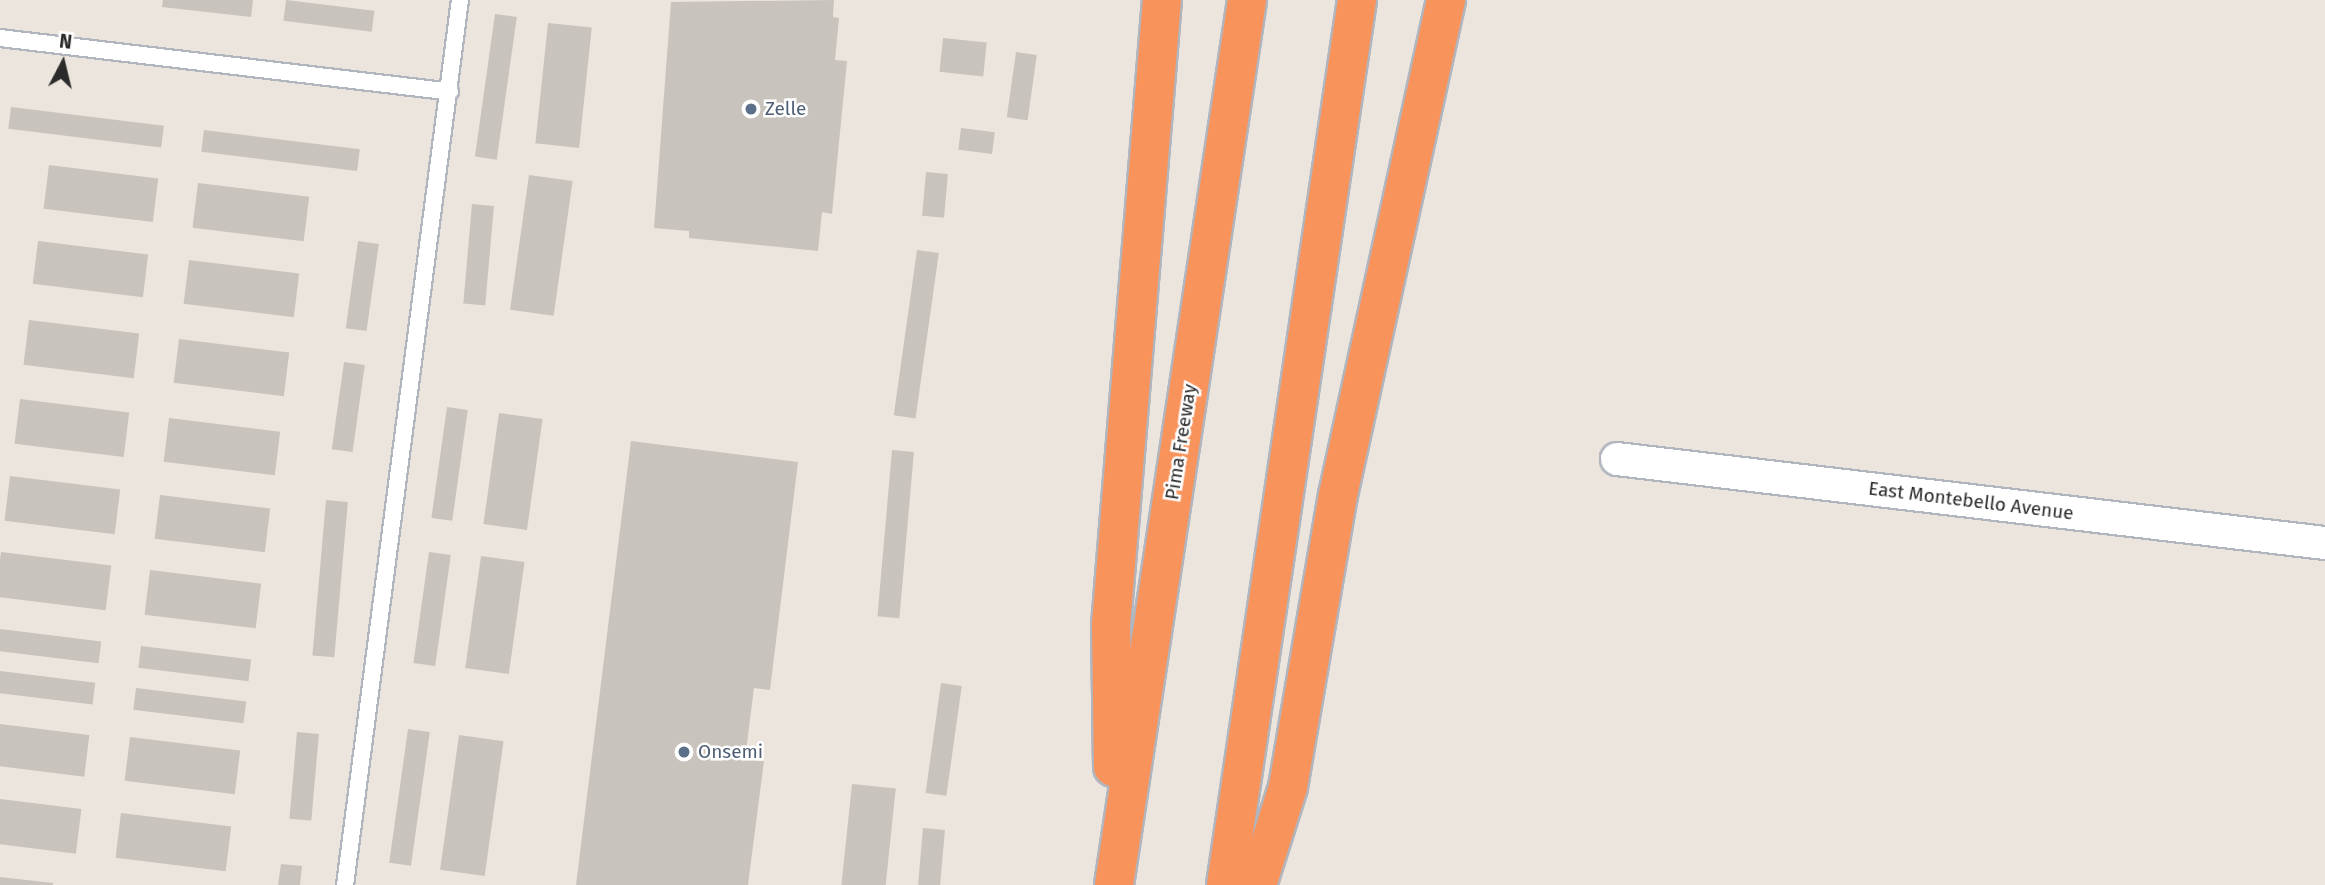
<!DOCTYPE html>
<style>
body{margin:0}
#map{position:relative;width:2325px;height:885px;overflow:hidden;background:#ece5de;font-family:"Fira Sans",sans-serif}
div>[style]{position:absolute}
[style*='--x']{left:calc(var(--x)*1px);top:calc(var(--y)*1px);width:calc(var(--w)*1px);rotate:calc(var(--a)*1deg)}
.building>*{inset:0;background:#c8c3bc;transform-origin:0 0}
.roads{filter:drop-shadow(2px 0 #b1b5be) drop-shadow(-2px 0 #b1b5be) drop-shadow(0 2px #b1b5be) drop-shadow(0 -2px #b1b5be)}
.lane>*{height:16px;margin:-8px;padding:0 8px;transform-origin:8px;border-radius:8px;background:#fff}
.street>*{height:32px;margin:-16px;padding:0 16px;transform-origin:16px;border-radius:16px;background:#fff}
.highway>*{height:38px;margin:-19px;padding:0 19px;transform-origin:19px;border-radius:19px;background:#f9935c}
.dots>*{width:19px;height:19px;translate:-50% -50%;box-sizing:border-box;border:4px solid #fff;border-radius:50%}
span{translate:-50% -50%;white-space:nowrap;text-align:center;line-height:1.15;-webkit-text-stroke:5px #fff;paint-order:stroke}
.service-label{font-size:19px;color:#4e5e75}
.left{translate:0 -50%;text-align:left}
.street-label{font-size:19px;color:#2b2b2b}
.north{position:absolute;left:28px;top:28px;width:70px;height:70px;-webkit-text-stroke:5px #fff;paint-order:stroke;rotate:7deg;font-size:19px;font-weight:700;line-height:28px;text-align:center;color:#2b2b2b}
.north::after{content:'';display:block;margin:auto;width:24px;height:32px;background:#2b2b2b;clip-path:polygon(50% 0,100% 100%,50% 72%,0 100%)}
</style>
<div id="map">
<div class="building">
<i style="clip-path:polygon(163px 0,253px 0,251px 17px,162px 7px)"></i>
<i style="left:286px;top:0;width:89px;height:21px;rotate:7deg"></i>
<i style="clip-path:polygon(834px 0,833px 17px,839px 18px,835px 60px,847px 61px,832px 214px,822px 212px,818px 251px,689px 238px,689px 231px,654px 228px,671px 2px)"></i>
<i style="left:495px;top:14px;width:22px;height:144px;rotate:8deg"></i>
<i style="left:548px;top:23px;width:44px;height:121px;rotate:6deg"></i>
<i style="left:943px;top:38px;width:44px;height:34px;rotate:6deg"></i>
<i style="left:1016px;top:52px;width:21px;height:66px;rotate:8deg"></i>
<i style="left:11px;top:107px;width:154px;height:22px;rotate:7deg"></i>
<i style="left:961px;top:128px;width:34px;height:22px;rotate:7deg"></i>
<i style="left:204px;top:130px;width:157px;height:22px;rotate:7deg"></i>
<i style="left:49px;top:165px;width:110px;height:44px;rotate:7deg"></i>
<i style="left:926px;top:172px;width:22px;height:44px;rotate:5deg"></i>
<i style="left:529px;top:175px;width:44px;height:136px;rotate:8deg"></i>
<i style="left:198px;top:183px;width:112px;height:45px;rotate:7deg"></i>
<i style="left:472px;top:204px;width:22px;height:100px;rotate:5deg"></i>
<i style="left:38px;top:241px;width:111px;height:43px;rotate:7deg"></i>
<i style="left:358px;top:241px;width:21px;height:88px;rotate:8deg"></i>
<i style="left:917px;top:250px;width:22px;height:167px;rotate:8deg"></i>
<i style="left:189px;top:260px;width:111px;height:44px;rotate:7deg"></i>
<i style="left:29px;top:320px;width:111px;height:45px;rotate:7deg"></i>
<i style="left:179px;top:339px;width:111px;height:44px;rotate:7deg"></i>
<i style="left:344px;top:362px;width:21px;height:88px;rotate:8deg"></i>
<i style="left:20px;top:399px;width:110px;height:45px;rotate:7deg"></i>
<i style="left:447px;top:407px;width:21px;height:112px;rotate:8deg"></i>
<i style="left:499px;top:413px;width:44px;height:112px;rotate:8deg"></i>
<i style="left:169px;top:418px;width:112px;height:44px;rotate:7deg"></i>
<i style="clip-path:polygon(631px 441px,798px 462px,770px 690px,754px 688px,745px 759px,764px 761px,748px 885px,576px 885px)"></i>
<i style="left:892px;top:450px;width:22px;height:167px;rotate:5deg"></i>
<i style="left:10px;top:476px;width:111px;height:45px;rotate:7deg"></i>
<i style="left:160px;top:495px;width:111px;height:44px;rotate:7deg"></i>
<i style="left:326px;top:500px;width:22px;height:156px;rotate:5deg"></i>
<i style="left:1px;top:552px;width:111px;height:45px;rotate:7deg"></i>
<i style="left:429px;top:552px;width:22px;height:112px;rotate:8deg"></i>
<i style="left:481px;top:556px;width:44px;height:113px;rotate:8deg"></i>
<i style="left:150px;top:570px;width:112px;height:45px;rotate:7deg"></i>
<i style="left:0;top:629px;width:102px;height:22px;rotate:7deg"></i>
<i style="left:141px;top:646px;width:111px;height:22px;rotate:7deg"></i>
<i style="left:0;top:671px;width:96px;height:22px;rotate:7deg"></i>
<i style="left:941px;top:683px;width:21px;height:111px;rotate:8deg"></i>
<i style="left:136px;top:688px;width:111px;height:22px;rotate:7deg"></i>
<i style="left:0;top:724px;width:90px;height:42px;rotate:7deg"></i>
<i style="left:408px;top:729px;width:22px;height:135px;rotate:8deg"></i>
<i style="left:297px;top:732px;width:22px;height:87px;rotate:5deg"></i>
<i style="left:459px;top:735px;width:45px;height:136px;rotate:8deg"></i>
<i style="left:130px;top:737px;width:111px;height:44px;rotate:7deg"></i>
<i style="left:852px;top:784px;width:44px;height:102px;rotate:6deg"></i>
<i style="left:0;top:799px;width:82px;height:45px;rotate:7deg"></i>
<i style="left:121px;top:813px;width:111px;height:45px;rotate:7deg"></i>
<i style="left:923px;top:828px;width:22px;height:57px;rotate:5deg"></i>
<i style="clip-path:polygon(281px 864px,302px 866px,300px 885px,278px 885px)"></i>
<i style="clip-path:polygon(0 877px,53px 883px,53px 885px,0 885px)"></i>
</div>
<div class="roads">
<div class="lane">
<i style="--x:0;--y:38;--w:453;--a:6.8"></i>
<i style="--x:345;--y:885;--w:892;--a:-82.6"></i>
</div>
<div class="street">
<i style="--x:1617;--y:459;--w:713;--a:6.77"></i>
</div>
<div class="highway">
<i style="--x:1113;--y:767;--w:142;--a:-90.8"></i>
<i style="--x:1111;--y:625;--w:627;--a:-85.34"></i>
<i style="--x:1114;--y:885;--w:895;--a:-81.45"></i>
<i style="--x:1226;--y:885;--w:895;--a:-81.58"></i>
<i style="--x:1257;--y:885;--w:103;--a:-72.4"></i>
<i style="--x:1288;--y:787;--w:296;--a:-80.3"></i>
<i style="--x:1338;--y:495;--w:507;--a:-77.69"></i>
</div>
</div>
<div class="dots">
<i style="left:751px;top:109px;background:#5c6f8a"></i>
<i style="left:684px;top:752px;background:#5c6f8a"></i>
</div>
<div class="service-label">
<span class="left" style="left:765px;top:109px">Zelle</span>
<span class="left" style="left:698px;top:752px">Onsemi</span>
</div>
<div class="street-label">
<span style="left:1181px;top:442px;rotate:-81deg">Pima Freeway</span>
<span style="left:1971px;top:501px;rotate:7deg">East Montebello Avenue</span>
</div>
<div class="north">N</div>
</div>
